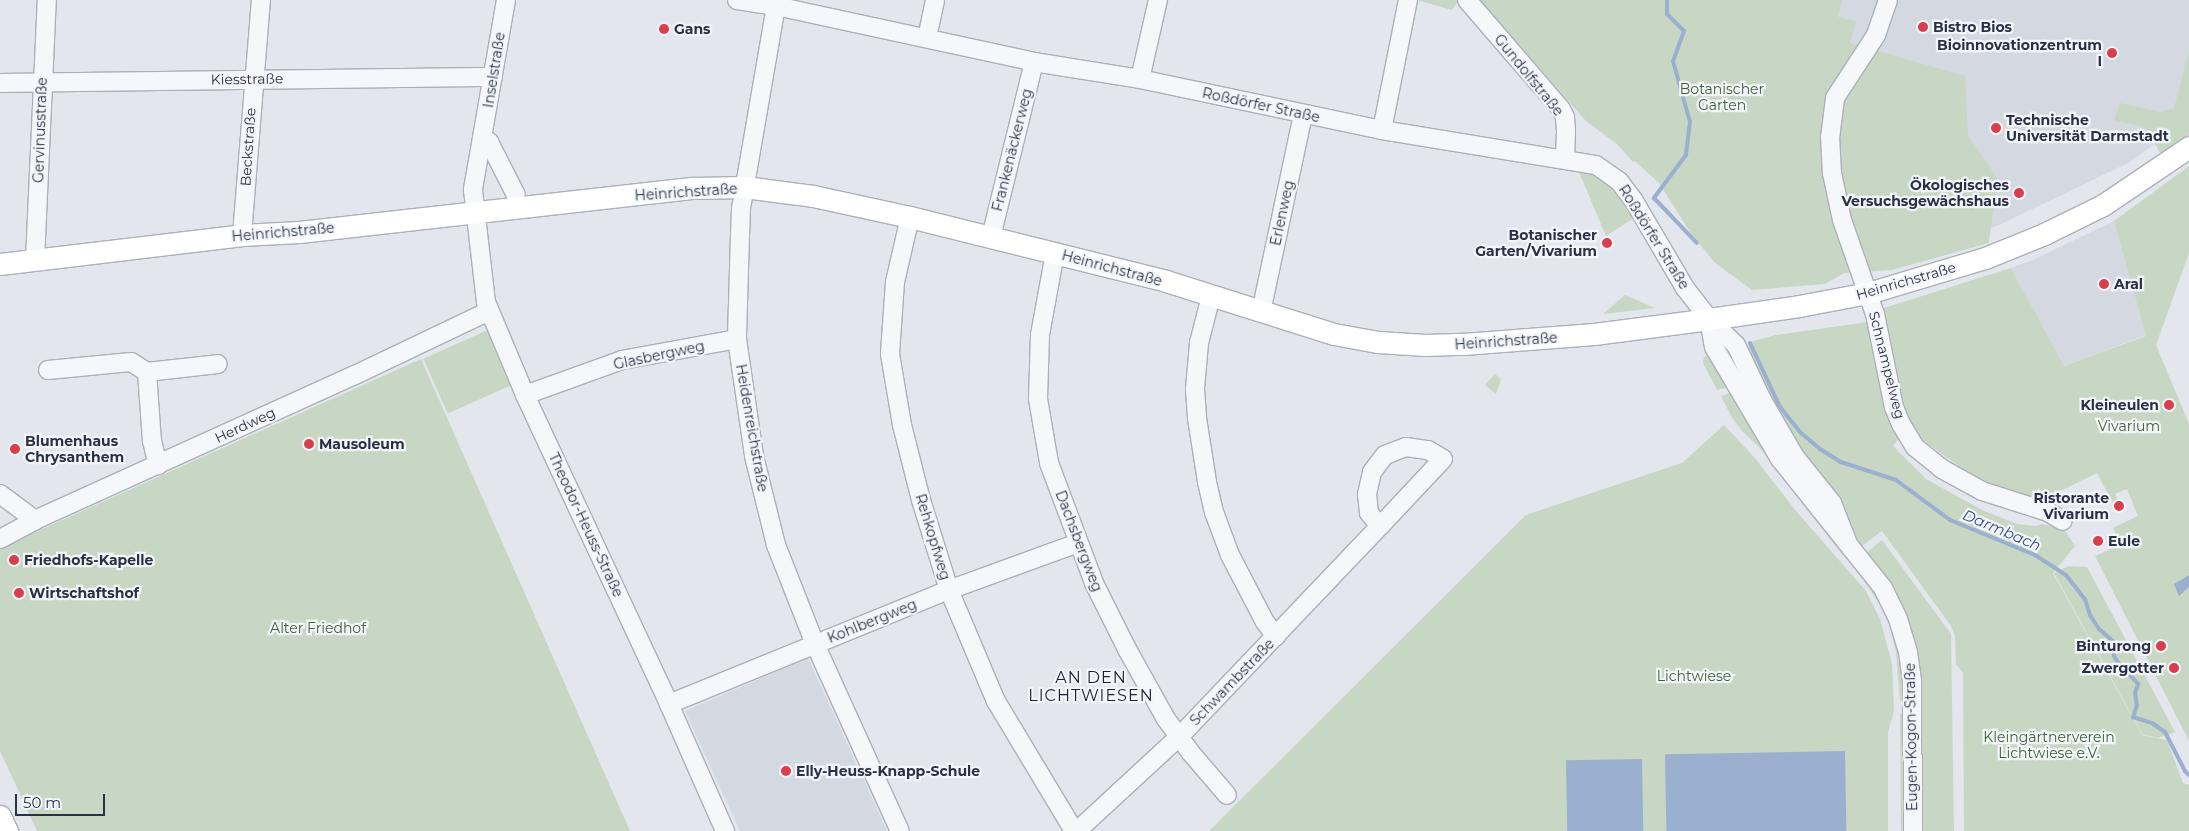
<!DOCTYPE html>
<meta charset="utf-8">
<style>
body{margin:0}
#map{position:relative;width:2189px;height:831px;overflow:hidden;background:#e3e6ec;font-family:Montserrat,sans-serif}
div>[style]{position:absolute}
[style*='--x']{left:calc(var(--x)*1px);top:calc(var(--y)*1px);width:calc(var(--w)*1px);rotate:calc(var(--a)*1deg)}
.built>*{inset:0;background:#d4d8e1}
.green>*{inset:0;background:#c7d7c3;transform-origin:0 0}
.water>*{inset:0;background:#9bb0cf;transform-origin:0 0}
.stream>*{height:4px;margin:-2px;padding:0 2px;transform-origin:2px;border-radius:2px;background:#9bb0cf}
.roads{filter:drop-shadow(1px 0 #abb0ba) drop-shadow(-1px 0 #abb0ba) drop-shadow(0 1px #abb0ba) drop-shadow(0 -1px #abb0ba)}
.minor>*{height:18px;margin:-9px;padding:0 9px;transform-origin:9px;border-radius:9px;background:#f6f7fa}
.major>*{height:21px;margin:-10.5px;padding:0 10.5px;transform-origin:10.5px;border-radius:10.5px;background:#fff}
.dots>*{width:14px;height:14px;translate:-50% -50%;box-sizing:border-box;border:2px solid #f3f5f9;border-radius:50%}
span{translate:-50% -50%;white-space:nowrap;text-align:center;line-height:1.15;-webkit-text-stroke:4.5px #f3f5f9;paint-order:stroke}
.poi-label{font-size:14px;color:#293146;font-weight:700}
.left{translate:0 -50%;text-align:left}
.right{translate:-100% -50%;text-align:right}
.street-label{font-size:14px;color:#293146}
.park-label{font-size:14px;color:#3a6335}
.water-label{font-size:15px;color:#2f4c7e;font-style:italic}
.quarter-label{font-size:16px;color:#1b2237;letter-spacing:1px}
.scale{position:absolute;left:15px;top:794px;width:90px;height:22px;box-sizing:border-box;border:2px solid #293146;border-top:0;padding-left:6px;font-size:15px;line-height:18px;white-space:nowrap;color:#293146;-webkit-text-stroke:4px #f3f5f9;paint-order:stroke}
</style>
<div id="map">
<div class="built">
<i style="clip-path:polygon(1822px 0,2189px 0,2189px 119px,2128px 163px,1997px 226px,1872px 264px)"></i>
<i style="clip-path:polygon(2114px 221px,2146px 335px,2064px 366px,2011px 268px,2033px 260px)"></i>
<i style="clip-path:polygon(808px 658px,887px 831px,740px 831px,685px 711px)"></i>
</div>
<div class="green">
<i style="clip-path:polygon(1417px 0,1457px 0,1458px 1px,1452px 10px)"></i>
<i style="clip-path:polygon(1480px 0,1842px 0,1838px 17px,1856px 21px,1850px 43px,1965px 76px,1968px 135px,1997px 178px,1989px 243px,1892px 270px,1844px 273px,1825px 284px,1752px 290px,1714px 262px,1690px 232px,1659px 183px,1635px 161px,1633px 162px,1617px 144px,1586px 121px)"></i>
<i style="clip-path:polygon(2189px 51px,2189px 134px,2161px 154px,2145px 127px,2114px 120px,2120px 103px,2160px 112px,2174px 108px)"></i>
<i style="clip-path:polygon(1576px 165px,1611px 182px,1634px 218px,1606px 236px)"></i>
<i style="clip-path:polygon(2189px 166px,2189px 253px,2156px 345px,2189px 424px,2189px 741px,2095px 556px,2121px 544px,2113px 528px,2138px 516px,2127px 489px,2115px 494px,2118px 501px,2113px 503px,2097px 473px,2042px 500px,1981px 483px,1922px 439px,1909px 425px,1893px 446px,1926px 479px,1982px 510px,2017px 524px,2036px 526px,2042px 524px,2064px 529px,2075px 546px,2053px 573px,2142px 735px,2167px 740px,2183px 783px,2189px 785px,2189px 831px,1964px 831px,1963px 673px,1956px 664px,1955px 636px,1951px 626px,1882px 531px,1859px 548px,1791px 439px,1749px 354px,1748px 346px,1753px 341px,1776px 335px,1875px 321px,1884px 308px,2011px 268px,2064px 366px,2146px 336px,2114px 221px)"></i>
<i style="clip-path:polygon(1625px 295px,1655px 308px,1603px 314px)"></i>
<i style="left:490px;top:329px;width:60px;height:73px;rotate:66deg"></i>
<i style="clip-path:polygon(1712px 354px,1729px 387px,1717px 390px,1703px 363px,1704px 357px)"></i>
<i style="clip-path:polygon(421px 359px,630px 831px,37px 831px,0 751px,0 548px)"></i>
<i style="clip-path:polygon(1495px 374px,1501px 379px,1496px 394px,1485px 385px)"></i>
<i style="clip-path:polygon(1732px 392px,1848px 556px,1842px 554px,1759px 447px,1742px 431px,1731px 416px,1721px 396px)"></i>
<i style="clip-path:polygon(1724px 425px,1754px 457px,1796px 511px,1866px 591px,1880px 619px,1892px 664px,1893px 685px,1894px 711px,1888px 732px,1888px 831px,1209px 831px,1526px 515px,1682px 463px)"></i>
<i style="clip-path:polygon(1882px 540px,1951px 634px,1954px 831px,1919px 831px,1918px 674px,1865px 554px)"></i>
<i style="clip-path:polygon(1853px 564px,1883px 601px,1901px 652px,1906px 695px,1900px 702px,1896px 652px,1889px 624px,1879px 603px)"></i>
<i style="clip-path:polygon(2069px 566px,2087px 567px,2175px 732px,2158px 738px,2142px 734px,2054px 573px)"></i>
<i style="clip-path:polygon(1900px 713px,1906px 718px,1906px 831px,1901px 831px)"></i>
</div>
<div class="water">
<i style="clip-path:polygon(2189px 575px,2189px 587px,2179px 596px,2174px 584px)"></i>
<i style="left:1845px;top:751px;width:80px;height:180px;rotate:89deg"></i>
<i style="left:1642px;top:759px;width:72px;height:76px;rotate:89deg"></i>
</div>
<div class="stream">
<i style="--x:1667;--y:0;--w:14;--a:90"></i>
<i style="--x:1667;--y:14;--w:24;--a:45"></i>
<i style="--x:1684;--y:31;--w:32;--a:110"></i>
<i style="--x:1673;--y:61;--w:63;--a:74.4"></i>
<i style="--x:1690;--y:122;--w:33;--a:97"></i>
<i style="--x:1686;--y:155;--w:54;--a:126.7"></i>
<i style="--x:1654;--y:198;--w:62;--a:46.3"></i>
<i style="--x:1750;--y:343;--w:71;--a:64.9"></i>
<i style="--x:1780;--y:407;--w:33;--a:51"></i>
<i style="--x:1801;--y:433;--w:25;--a:40"></i>
<i style="--x:1820;--y:449;--w:25;--a:32"></i>
<i style="--x:1841;--y:462;--w:58;--a:18.1"></i>
<i style="--x:1896;--y:480;--w:67;--a:36.5"></i>
<i style="--x:1950;--y:520;--w:92;--a:22.4"></i>
<i style="--x:2035;--y:555;--w:37;--a:33"></i>
<i style="--x:2066;--y:575;--w:31;--a:52"></i>
<i style="--x:2085;--y:599;--w:17;--a:73"></i>
<i style="--x:2090;--y:615;--w:17;--a:57"></i>
<i style="--x:2099;--y:629;--w:18;--a:41"></i>
<i style="--x:2113;--y:641;--w:15;--a:86"></i>
<i style="--x:2114;--y:656;--w:9;--a:58"></i>
<i style="--x:2119;--y:664;--w:28;--a:46"></i>
<i style="--x:2138;--y:684;--w:9;--a:108"></i>
<i style="--x:2135;--y:693;--w:12;--a:81"></i>
<i style="--x:2137;--y:705;--w:13;--a:108"></i>
<i style="--x:2133;--y:717;--w:20;--a:18"></i>
<i style="--x:2152;--y:723;--w:16;--a:35"></i>
<i style="--x:2165;--y:732;--w:44;--a:62.9"></i>
<i style="--x:2185;--y:771;--w:6;--a:45"></i>
</div>
<div class="roads">
<div class="minor">
<i style="--x:506;--y:0;--w:193;--a:99.9"></i>
<i style="--x:473;--y:190;--w:113;--a:83.4"></i>
<i style="--x:486;--y:302;--w:101;--a:67.2"></i>
<i style="--x:525;--y:395;--w:341;--a:65"></i>
<i style="--x:669;--y:704;--w:139;--a:66.2"></i>
<i style="--x:737;--y:0;--w:39;--a:9"></i>
<i style="--x:776;--y:6;--w:264;--a:12.2"></i>
<i style="--x:1034;--y:62;--w:107;--a:9.1"></i>
<i style="--x:1140;--y:79;--w:247;--a:11.9"></i>
<i style="--x:1382;--y:130;--w:217;--a:9.3"></i>
<i style="--x:1596;--y:165;--w:28;--a:35"></i>
<i style="--x:1619;--y:181;--w:25;--a:53"></i>
<i style="--x:1634;--y:201;--w:101;--a:59.6"></i>
<i style="--x:1685;--y:288;--w:39;--a:52"></i>
<i style="--x:1709;--y:319;--w:37;--a:44"></i>
<i style="--x:1736;--y:345;--w:61;--a:64.7"></i>
<i style="--x:1762;--y:400;--w:66;--a:59.9"></i>
<i style="--x:1795;--y:457;--w:59;--a:51.2"></i>
<i style="--x:1832;--y:503;--w:41;--a:68.5"></i>
<i style="--x:777;--y:0;--w:211;--a:99.8"></i>
<i style="--x:741;--y:208;--w:27;--a:92"></i>
<i style="--x:740;--y:235;--w:104;--a:91.7"></i>
<i style="--x:737;--y:339;--w:118;--a:81.7"></i>
<i style="--x:754;--y:456;--w:92;--a:76.1"></i>
<i style="--x:776;--y:545;--w:106;--a:68.5"></i>
<i style="--x:815;--y:644;--w:205;--a:65.6"></i>
<i style="--x:1467;--y:0;--w:144;--a:49.2"></i>
<i style="--x:1561;--y:109;--w:9;--a:63"></i>
<i style="--x:1565;--y:117;--w:14;--a:86"></i>
<i style="--x:1566;--y:131;--w:27;--a:92"></i>
<i style="--x:1888;--y:0;--w:37;--a:109"></i>
<i style="--x:1876;--y:35;--w:75;--a:123.1"></i>
<i style="--x:1835;--y:98;--w:38;--a:97"></i>
<i style="--x:1830;--y:136;--w:37;--a:87"></i>
<i style="--x:1832;--y:173;--w:48;--a:78"></i>
<i style="--x:1842;--y:220;--w:100;--a:70.7"></i>
<i style="--x:1875;--y:314;--w:95;--a:78.5"></i>
<i style="--x:1894;--y:407;--w:18;--a:68"></i>
<i style="--x:1901;--y:424;--w:27;--a:59"></i>
<i style="--x:1915;--y:447;--w:35;--a:39"></i>
<i style="--x:1942;--y:469;--w:46;--a:28.8"></i>
<i style="--x:1982;--y:491;--w:69;--a:17.7"></i>
<i style="--x:2048;--y:512;--w:17;--a:31"></i>
<i style="--x:927;--y:38;--w:39;--a:-78"></i>
<i style="--x:1140;--y:79;--w:81;--a:-77.2"></i>
<i style="--x:0;--y:83;--w:493;--a:-0.7"></i>
<i style="--x:1382;--y:130;--w:133;--a:-78.7"></i>
<i style="--x:482;--y:139;--w:8;--a:23"></i>
<i style="--x:489;--y:142;--w:59;--a:63"></i>
<i style="--x:910;--y:217;--w:67;--a:103"></i>
<i style="--x:895;--y:282;--w:72;--a:94"></i>
<i style="--x:890;--y:354;--w:72;--a:80.4"></i>
<i style="--x:902;--y:425;--w:77;--a:75.8"></i>
<i style="--x:921;--y:500;--w:94;--a:72.7"></i>
<i style="--x:949;--y:590;--w:121;--a:67.1"></i>
<i style="--x:996;--y:701;--w:152;--a:59"></i>
<i style="--x:242;--y:235;--w:236;--a:-85.4"></i>
<i style="--x:991;--y:237;--w:180;--a:-76.2"></i>
<i style="--x:1055;--y:253;--w:83;--a:100.4"></i>
<i style="--x:1040;--y:335;--w:64;--a:91.8"></i>
<i style="--x:1038;--y:399;--w:65;--a:80.2"></i>
<i style="--x:1049;--y:463;--w:128;--a:69.4"></i>
<i style="--x:1094;--y:583;--w:74;--a:63.4"></i>
<i style="--x:1127;--y:649;--w:80;--a:60.9"></i>
<i style="--x:1166;--y:719;--w:42;--a:53.7"></i>
<i style="--x:1191;--y:753;--w:55;--a:49.4"></i>
<i style="--x:35;--y:260;--w:260;--a:-87.4"></i>
<i style="--x:1211;--y:296;--w:49;--a:104.3"></i>
<i style="--x:1199;--y:343;--w:46;--a:95"></i>
<i style="--x:1195;--y:389;--w:29;--a:86"></i>
<i style="--x:1197;--y:418;--w:65;--a:81.1"></i>
<i style="--x:1207;--y:482;--w:31;--a:77"></i>
<i style="--x:1214;--y:512;--w:46;--a:69.6"></i>
<i style="--x:1230;--y:555;--w:76;--a:62.4"></i>
<i style="--x:1265;--y:622;--w:18;--a:52"></i>
<i style="--x:1261;--y:312;--w:202;--a:-78"></i>
<i style="--x:1709;--y:319;--w:28;--a:80"></i>
<i style="--x:1714;--y:347;--w:130;--a:59.5"></i>
<i style="--x:1780;--y:459;--w:165;--a:51.4"></i>
<i style="--x:1883;--y:588;--w:34;--a:64"></i>
<i style="--x:1898;--y:619;--w:34;--a:73"></i>
<i style="--x:1908;--y:652;--w:29;--a:82"></i>
<i style="--x:1912;--y:681;--w:150;--a:89.6"></i>
<i style="--x:48;--y:370;--w:83;--a:-5.5"></i>
<i style="--x:131;--y:362;--w:19;--a:32"></i>
<i style="--x:147;--y:372;--w:71;--a:-6.4"></i>
<i style="--x:147;--y:372;--w:69;--a:85.9"></i>
<i style="--x:152;--y:441;--w:25;--a:76"></i>
<i style="--x:525;--y:395;--w:103;--a:-19.8"></i>
<i style="--x:622;--y:360;--w:117;--a:-10.3"></i>
<i style="--x:1406;--y:447;--w:22;--a:8"></i>
<i style="--x:1428;--y:450;--w:17;--a:31"></i>
<i style="--x:1443;--y:459;--w:92;--a:133.2"></i>
<i style="--x:1380;--y:526;--w:17;--a:-130"></i>
<i style="--x:1369;--y:513;--w:19;--a:-96"></i>
<i style="--x:1367;--y:494;--w:23;--a:-77"></i>
<i style="--x:1372;--y:472;--w:21;--a:-53"></i>
<i style="--x:1385;--y:455;--w:22;--a:-21"></i>
<i style="--x:0;--y:494;--w:44;--a:36.6"></i>
<i style="--x:0;--y:539;--w:40;--a:-28"></i>
<i style="--x:35;--y:520;--w:351;--a:-24.4"></i>
<i style="--x:355;--y:375;--w:148;--a:-25.5"></i>
<i style="--x:669;--y:704;--w:302;--a:-22.2"></i>
<i style="--x:949;--y:590;--w:137;--a:-20"></i>
<i style="--x:1077;--y:831;--w:139;--a:-42.7"></i>
<i style="--x:1179;--y:737;--w:291;--a:-46.4"></i>
</div>
<div class="major">
<i style="--x:0;--y:264;--w:244;--a:-6.8"></i>
<i style="--x:242;--y:235;--w:57;--a:-3"></i>
<i style="--x:299;--y:232;--w:397;--a:-6.4"></i>
<i style="--x:694;--y:188;--w:51;--a:-1.1"></i>
<i style="--x:745;--y:187;--w:69;--a:7.5"></i>
<i style="--x:813;--y:196;--w:99;--a:12.2"></i>
<i style="--x:910;--y:217;--w:264;--a:14"></i>
<i style="--x:1166;--y:281;--w:176;--a:17.5"></i>
<i style="--x:1334;--y:334;--w:45;--a:10.3"></i>
<i style="--x:1378;--y:342;--w:47;--a:3.7"></i>
<i style="--x:1425;--y:345;--w:38;--a:-2"></i>
<i style="--x:1463;--y:344;--w:131;--a:-4.4"></i>
<i style="--x:1594;--y:334;--w:116;--a:-7.4"></i>
<i style="--x:1709;--y:319;--w:91;--a:-8.2"></i>
<i style="--x:1799;--y:306;--w:70;--a:-10.7"></i>
<i style="--x:1868;--y:293;--w:122;--a:-16.7"></i>
<i style="--x:1985;--y:258;--w:64;--a:-22.1"></i>
<i style="--x:2044;--y:234;--w:66;--a:-26.2"></i>
<i style="--x:2103;--y:205;--w:104;--a:-34"></i>
<i style="--x:0;--y:816;--w:17;--a:65"></i>
</div>
</div>
<div class="dots">
<i style="left:1923px;top:27px;background:#da3e4b"></i>
<i style="left:664px;top:29px;background:#da3e4b"></i>
<i style="left:2112px;top:53px;background:#da3e4b"></i>
<i style="left:1996px;top:128px;background:#da3e4b"></i>
<i style="left:2019px;top:193px;background:#da3e4b"></i>
<i style="left:1607px;top:243px;background:#da3e4b"></i>
<i style="left:2104px;top:284px;background:#da3e4b"></i>
<i style="left:2169px;top:405px;background:#da3e4b"></i>
<i style="left:309px;top:444px;background:#da3e4b"></i>
<i style="left:15px;top:449px;background:#da3e4b"></i>
<i style="left:2119px;top:506px;background:#da3e4b"></i>
<i style="left:2098px;top:541px;background:#da3e4b"></i>
<i style="left:14px;top:560px;background:#da3e4b"></i>
<i style="left:19px;top:593px;background:#da3e4b"></i>
<i style="left:2161px;top:646px;background:#da3e4b"></i>
<i style="left:2174px;top:668px;background:#da3e4b"></i>
<i style="left:786px;top:771px;background:#da3e4b"></i>
</div>
<div class="poi-label">
<span class="left" style="left:1933px;top:27px">Bistro Bios</span>
<span class="left" style="left:674px;top:29px">Gans</span>
<span class="right" style="left:2102px;top:53px">Bioinnovationzentrum<br>I</span>
<span class="left" style="left:2006px;top:128px">Technische<br>Universität Darmstadt</span>
<span class="right" style="left:2009px;top:193px">Ökologisches<br>Versuchsgewächshaus</span>
<span class="right" style="left:1597px;top:243px">Botanischer<br>Garten/Vivarium</span>
<span class="left" style="left:2114px;top:284px">Aral</span>
<span class="right" style="left:2159px;top:405px">Kleineulen</span>
<span class="left" style="left:25px;top:449px">Blumenhaus<br>Chrysanthem</span>
<span class="left" style="left:319px;top:444px">Mausoleum</span>
<span class="right" style="left:2109px;top:506px">Ristorante<br>Vivarium</span>
<span class="left" style="left:2108px;top:541px">Eule</span>
<span class="left" style="left:24px;top:560px">Friedhofs-Kapelle</span>
<span class="left" style="left:29px;top:593px">Wirtschaftshof</span>
<span class="right" style="left:2151px;top:646px">Binturong</span>
<span class="right" style="left:2164px;top:668px">Zwergotter</span>
<span class="left" style="left:796px;top:771px">Elly-Heuss-Knapp-Schule</span>
</div>
<div class="street-label">
<span style="left:494px;top:70px;rotate:-81deg">Inselstraße</span>
<span style="left:1529px;top:75px;rotate:51deg">Gundolfstraße</span>
<span style="left:247px;top:79px;rotate:-1deg">Kiesstraße</span>
<span style="left:1261px;top:105px;rotate:12deg">Roßdörfer Straße</span>
<span style="left:40px;top:130px;rotate:-88deg">Gervinusstraße</span>
<span style="left:248px;top:147px;rotate:-86deg">Beckstraße</span>
<span style="left:1012px;top:150px;rotate:-76deg">Frankenäckerweg</span>
<span style="left:686px;top:192px;rotate:-4deg">Heinrichstraße</span>
<span style="left:1282px;top:213px;rotate:-78deg">Erlenweg</span>
<span style="left:283px;top:232px;rotate:-5deg">Heinrichstraße</span>
<span style="left:1654px;top:237px;rotate:58deg">Roßdörfer Straße</span>
<span style="left:1112px;top:268px;rotate:15deg">Heinrichstraße</span>
<span style="left:1906px;top:281px;rotate:-16deg">Heinrichstraße</span>
<span style="left:1506px;top:341px;rotate:-4deg">Heinrichstraße</span>
<span style="left:659px;top:355px;rotate:-12deg">Glasbergweg</span>
<span style="left:1887px;top:365px;rotate:76deg">Schnampelweg</span>
<span style="left:245px;top:425px;rotate:-25deg">Herdweg</span>
<span style="left:752px;top:428px;rotate:80deg">Heidenreichstraße</span>
<span style="left:586px;top:525px;rotate:65deg">Theodor-Heuss-Straße</span>
<span style="left:933px;top:537px;rotate:73deg">Rehkopfweg</span>
<span style="left:1079px;top:541px;rotate:69deg">Dachsbergweg</span>
<span style="left:872px;top:621px;rotate:-22deg">Kohlbergweg</span>
<span style="left:1232px;top:682px;rotate:-46deg">Schwambstraße</span>
<span style="left:1911px;top:737px;rotate:-91deg">Eugen-Kogon-Straße</span>
</div>
<div class="park-label">
<span style="left:1722px;top:97px">Botanischer<br>Garten</span>
<span style="left:2129px;top:426px">Vivarium</span>
<span style="left:318px;top:628px">Alter Friedhof</span>
<span style="left:1694px;top:676px">Lichtwiese</span>
<span style="left:2049px;top:745px">Kleingärtnerverein<br>Lichtwiese e.V.</span>
</div>
<div class="water-label">
<span style="left:2002px;top:530px;rotate:23deg">Darmbach</span>
</div>
<div class="quarter-label">
<span style="left:1091px;top:687px">AN DEN<br>LICHTWIESEN</span>
</div>
<div class="scale">50 m</div>
</div>
